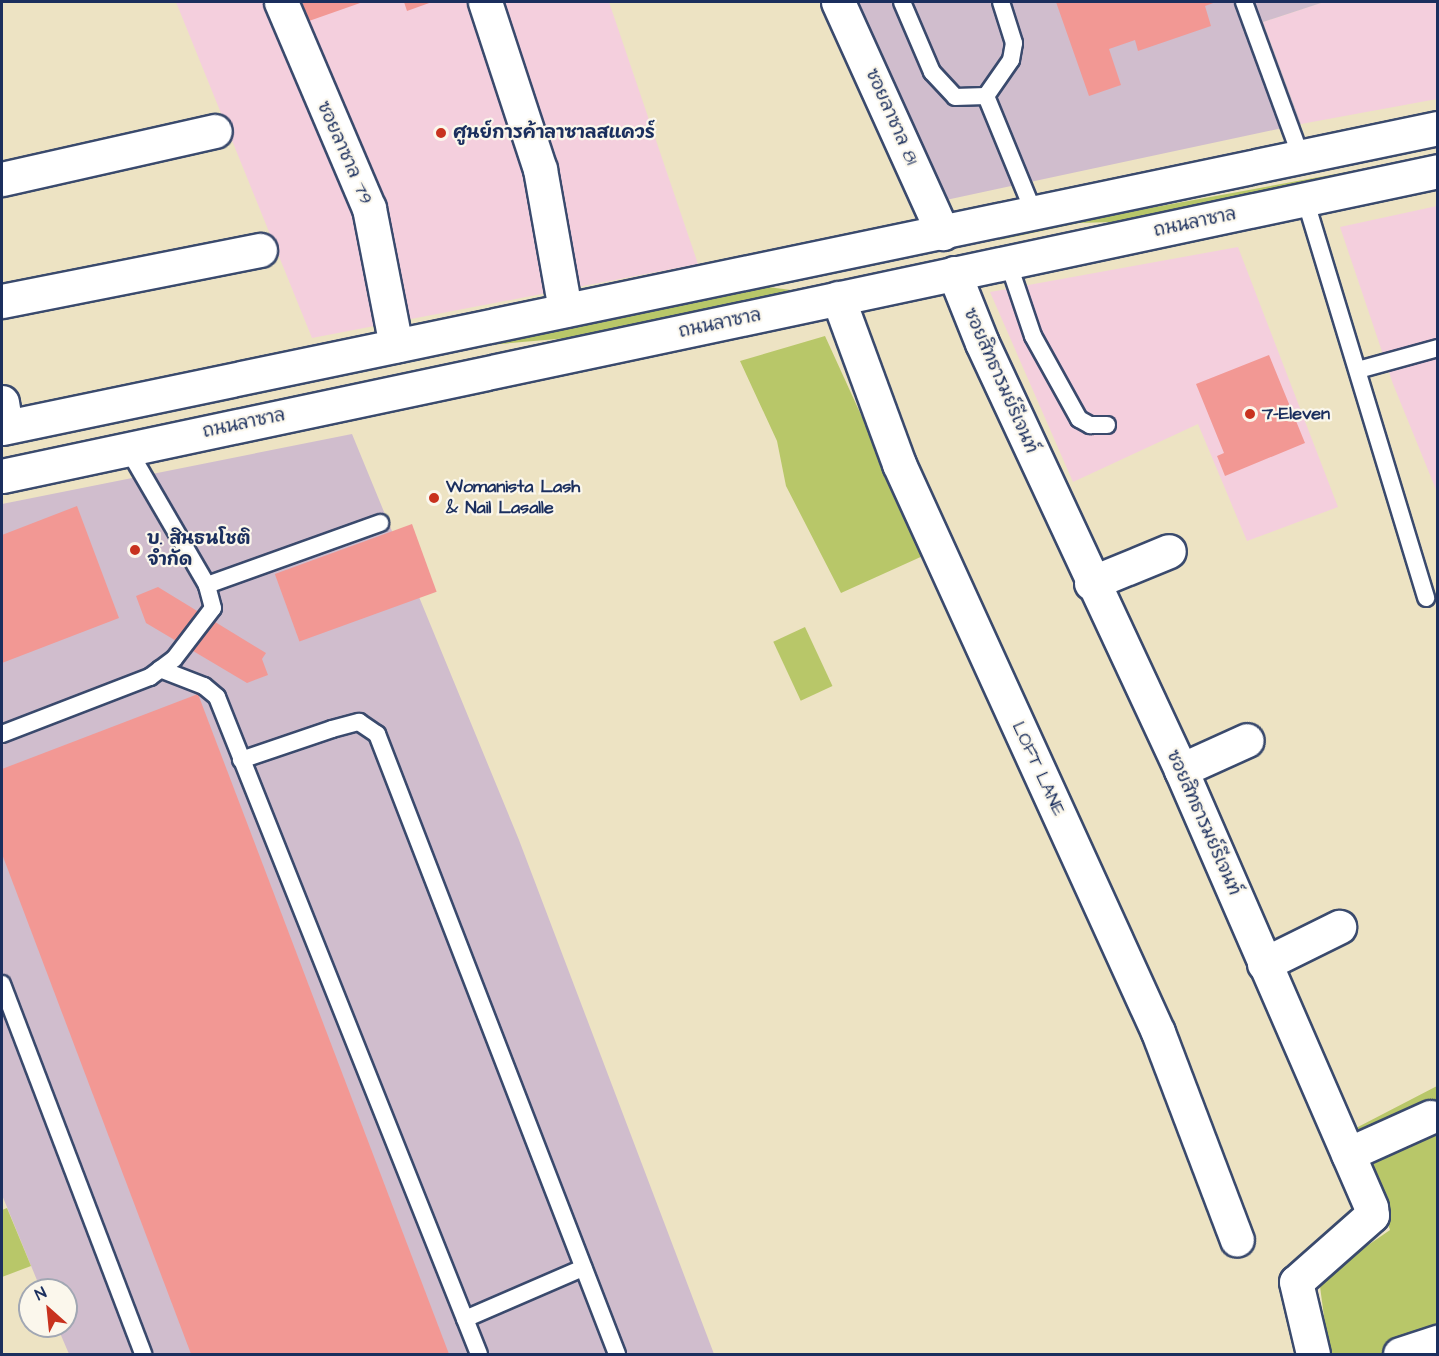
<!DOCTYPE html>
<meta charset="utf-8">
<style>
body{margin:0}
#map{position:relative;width:1439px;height:1356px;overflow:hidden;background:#ede3c3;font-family:"Architects Daughter","Playpen Sans Thai",sans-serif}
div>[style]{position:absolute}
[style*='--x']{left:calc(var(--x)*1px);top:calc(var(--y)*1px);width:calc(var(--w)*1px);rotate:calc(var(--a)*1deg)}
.built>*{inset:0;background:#f4cfdd}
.industrial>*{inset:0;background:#d0bdcd}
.green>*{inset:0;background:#b8c769;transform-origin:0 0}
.building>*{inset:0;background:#f29894;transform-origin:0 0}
.roads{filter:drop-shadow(2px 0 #3a4a6d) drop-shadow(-2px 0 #3a4a6d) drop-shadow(0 2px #3a4a6d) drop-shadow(0 -2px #3a4a6d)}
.service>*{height:16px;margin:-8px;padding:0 8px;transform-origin:8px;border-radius:8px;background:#fff}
.minor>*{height:33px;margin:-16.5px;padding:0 16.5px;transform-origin:16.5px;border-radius:16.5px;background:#fff}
.tertiary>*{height:33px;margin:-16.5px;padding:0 16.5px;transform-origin:16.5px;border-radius:16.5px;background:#fff}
.dots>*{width:16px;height:16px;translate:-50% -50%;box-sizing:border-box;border:3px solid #fbf7ec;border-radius:50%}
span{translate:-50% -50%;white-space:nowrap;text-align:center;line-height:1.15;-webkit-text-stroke:4.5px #fbf7ec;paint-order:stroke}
.street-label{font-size:18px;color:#1b2f5e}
.poi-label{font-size:18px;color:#1b2f5e;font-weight:700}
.left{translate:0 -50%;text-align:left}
.frame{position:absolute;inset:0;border:3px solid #1b2f5e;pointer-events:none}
.north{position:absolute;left:18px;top:1278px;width:60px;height:60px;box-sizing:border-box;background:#fbf7ec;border:2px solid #a1a7b3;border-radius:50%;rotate:333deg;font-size:16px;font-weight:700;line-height:24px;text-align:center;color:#1b2f5e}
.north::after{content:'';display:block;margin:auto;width:21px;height:27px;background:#c8321e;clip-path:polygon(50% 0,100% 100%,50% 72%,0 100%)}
</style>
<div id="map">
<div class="built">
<i style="clip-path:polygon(176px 2px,609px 2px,698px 264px,312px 338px)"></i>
<i style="clip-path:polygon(1324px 2px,1437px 2px,1437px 99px,1301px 124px,1263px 22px)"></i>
<i style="clip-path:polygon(1437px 206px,1437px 492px,1393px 384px,1340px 227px)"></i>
<i style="clip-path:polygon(1238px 247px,1338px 507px,1247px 541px,1198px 424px,1073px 482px,990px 292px)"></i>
</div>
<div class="industrial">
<i style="clip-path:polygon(856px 2px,1324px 2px,1263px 22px,1301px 124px,946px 200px)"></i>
<i style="clip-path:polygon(352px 434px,519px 840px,714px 1354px,69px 1354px,57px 1326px,66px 1326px,66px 1290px,41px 1290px,2px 1195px,2px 504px)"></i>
</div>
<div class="green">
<i style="clip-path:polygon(1385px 165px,1388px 171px,1143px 221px,1079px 223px,999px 240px,1000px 234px,1076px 218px,1128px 212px)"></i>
<i style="clip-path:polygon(878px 274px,879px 280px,579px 337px,489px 345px,495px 340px,761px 286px,791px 290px)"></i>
<i style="clip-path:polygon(825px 336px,925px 555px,841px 593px,786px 486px,777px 441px,740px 361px)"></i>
<i style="left:805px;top:627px;width:65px;height:35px;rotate:65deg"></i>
<i style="clip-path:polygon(1437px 1086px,1437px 1354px,1329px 1354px,1319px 1279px,1390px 1230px,1356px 1128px)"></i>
<i style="clip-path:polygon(7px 1208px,31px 1266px,2px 1277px,2px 1210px)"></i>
</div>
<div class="building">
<i style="clip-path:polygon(302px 2px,363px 2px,309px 21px)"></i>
<i style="clip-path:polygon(404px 2px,432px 2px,407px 11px)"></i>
<i style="clip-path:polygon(1056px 2px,1216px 2px,1205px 6px,1211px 26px,1138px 51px,1135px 40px,1109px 49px,1121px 85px,1089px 96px)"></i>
<i style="clip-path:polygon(1269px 355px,1305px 443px,1225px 476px,1217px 456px,1224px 453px,1196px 384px)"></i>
<i style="clip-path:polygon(77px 506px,119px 618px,2px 663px,2px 535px)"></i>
<i style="left:412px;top:524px;width:72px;height:146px;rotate:70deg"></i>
<i style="clip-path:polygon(158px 587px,266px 653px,262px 659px,268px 675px,247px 683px,146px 623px,136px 596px)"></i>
<i style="clip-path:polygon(198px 694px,449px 1354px,191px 1354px,2px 854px,2px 769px)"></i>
</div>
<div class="roads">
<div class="service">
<i style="--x:902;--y:2;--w:76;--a:66.8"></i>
<i style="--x:932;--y:72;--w:34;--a:47"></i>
<i style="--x:955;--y:97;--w:31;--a:-2"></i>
<i style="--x:1001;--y:2;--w:43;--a:72.4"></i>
<i style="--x:1014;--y:43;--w:17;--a:100"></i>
<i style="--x:1011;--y:60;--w:44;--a:124.8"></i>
<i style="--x:986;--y:96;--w:126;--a:67.7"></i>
<i style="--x:1244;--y:2;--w:165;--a:69.8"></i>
<i style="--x:1305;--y:199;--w:417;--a:73.1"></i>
<i style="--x:1008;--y:262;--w:78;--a:71.3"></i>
<i style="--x:1033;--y:336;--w:95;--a:61"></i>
<i style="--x:1079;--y:419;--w:13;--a:29"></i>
<i style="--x:1090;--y:425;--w:17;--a:0"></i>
<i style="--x:1358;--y:370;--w:83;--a:-15.4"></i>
<i style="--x:207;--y:585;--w:184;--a:-19.7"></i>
<i style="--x:160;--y:669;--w:47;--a:21.1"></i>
<i style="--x:204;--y:686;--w:17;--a:40"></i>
<i style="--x:217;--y:697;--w:707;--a:68.26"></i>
<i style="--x:2;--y:734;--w:159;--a:-21.1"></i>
<i style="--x:150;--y:677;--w:30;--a:-37"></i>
<i style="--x:174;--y:659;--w:64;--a:-52.6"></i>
<i style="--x:213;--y:608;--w:24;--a:-105"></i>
<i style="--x:207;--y:585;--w:157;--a:-120.2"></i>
<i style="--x:241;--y:760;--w:96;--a:-18.8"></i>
<i style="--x:332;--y:729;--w:28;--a:-15"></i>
<i style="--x:359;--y:722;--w:22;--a:34"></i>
<i style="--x:377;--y:734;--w:665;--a:68.84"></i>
<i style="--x:2;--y:984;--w:396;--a:69.1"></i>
<i style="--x:465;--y:1319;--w:129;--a:-23.4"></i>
</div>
<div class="minor">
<i style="--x:281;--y:2;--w:224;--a:66.9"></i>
<i style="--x:369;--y:208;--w:140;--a:78.9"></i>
<i style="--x:485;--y:2;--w:176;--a:71.8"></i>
<i style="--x:540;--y:169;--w:143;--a:79.9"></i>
<i style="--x:838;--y:2;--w:254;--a:65.6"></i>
<i style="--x:2;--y:179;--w:218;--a:-12.7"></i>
<i style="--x:954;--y:273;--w:75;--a:68.2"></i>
<i style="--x:982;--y:343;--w:471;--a:65"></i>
<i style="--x:1181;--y:770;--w:477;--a:66.5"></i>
<i style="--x:1371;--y:1208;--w:7;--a:82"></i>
<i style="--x:1372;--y:1215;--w:101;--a:138.6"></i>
<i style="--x:1296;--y:1282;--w:74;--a:76.7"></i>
<i style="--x:838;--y:298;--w:177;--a:69.8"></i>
<i style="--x:899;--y:464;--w:624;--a:65.49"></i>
<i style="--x:1158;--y:1032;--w:222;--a:69.2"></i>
<i style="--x:2;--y:301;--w:263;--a:-11.2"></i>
<i style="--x:2;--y:402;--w:25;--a:81"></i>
<i style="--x:1091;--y:583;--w:84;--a:-22.3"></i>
<i style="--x:1181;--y:770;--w:72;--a:-24.4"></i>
<i style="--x:1264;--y:964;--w:84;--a:-26.3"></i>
<i style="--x:1348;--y:1154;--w:90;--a:-24.3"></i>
<i style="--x:1400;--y:1354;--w:40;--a:-18"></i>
</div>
<div class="tertiary">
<i style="--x:2;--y:428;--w:1467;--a:-11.8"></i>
<i style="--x:2;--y:476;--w:1468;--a:-11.99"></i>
</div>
</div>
<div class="dots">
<i style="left:441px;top:133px;background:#c8321e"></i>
<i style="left:1250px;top:414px;background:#c8321e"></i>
<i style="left:434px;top:498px;background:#c8321e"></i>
<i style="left:135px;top:550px;background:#c8321e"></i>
</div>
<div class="street-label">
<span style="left:891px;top:117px;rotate:66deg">ซอยลาซาล 81</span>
<span style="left:344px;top:153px;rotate:66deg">ซอยลาซาล 79</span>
<span style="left:1195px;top:223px;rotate:-12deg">ถนนลาซาล</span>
<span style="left:720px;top:324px;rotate:-12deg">ถนนลาซาล</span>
<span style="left:1000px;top:381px;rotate:66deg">ซอยสิทธารมย์รีเจนท์</span>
<span style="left:244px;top:424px;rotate:-12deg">ถนนลาซาล</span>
<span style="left:1038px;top:769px;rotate:65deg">LOFT LANE</span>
<span style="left:1203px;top:823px;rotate:66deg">ซอยสิทธารมย์รีเจนท์</span>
</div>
<div class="poi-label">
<span class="left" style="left:453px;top:133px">ศูนย์การค้าลาซาลสแควร์</span>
<span class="left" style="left:1262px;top:414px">7-Eleven</span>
<span class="left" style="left:446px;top:498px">Womanista Lash<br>&amp; Nail Lasalle</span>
<span class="left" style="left:147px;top:550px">บ. สินธนโชติ<br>จำกัด</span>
</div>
<div class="frame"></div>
<div class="north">N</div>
</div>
